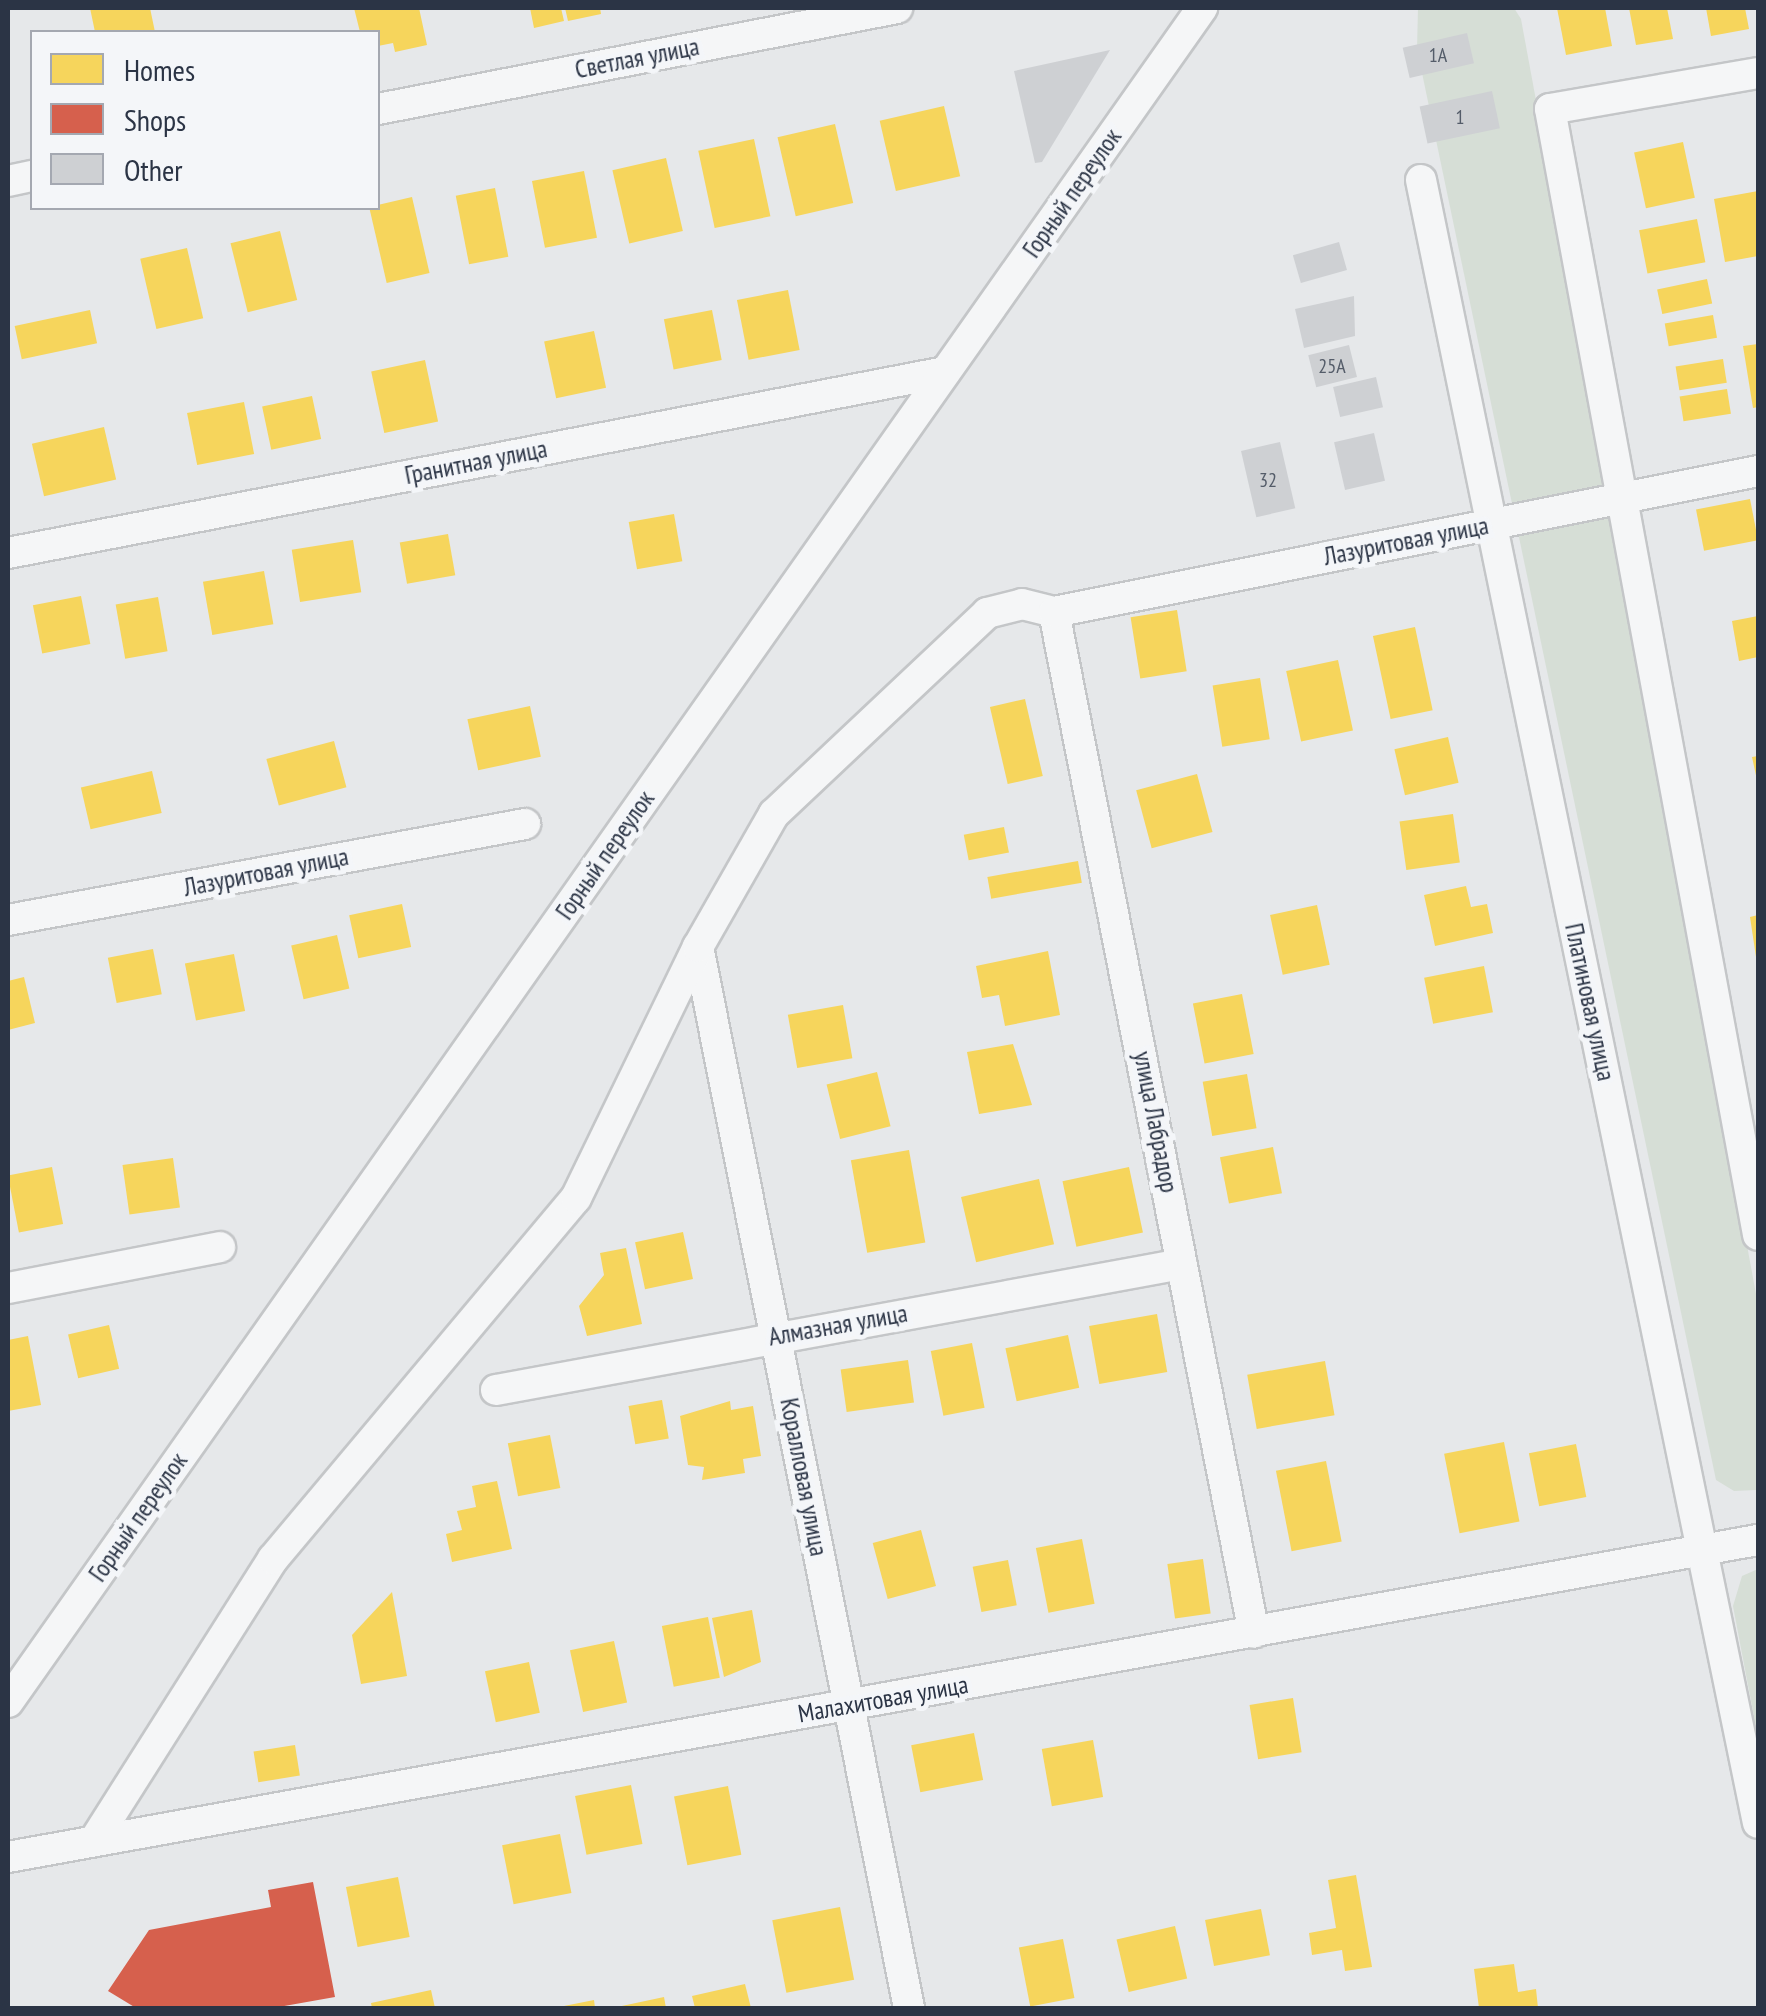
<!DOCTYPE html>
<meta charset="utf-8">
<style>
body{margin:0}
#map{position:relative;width:1766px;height:2016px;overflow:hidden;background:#e6e8ea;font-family:"PT Sans Narrow",sans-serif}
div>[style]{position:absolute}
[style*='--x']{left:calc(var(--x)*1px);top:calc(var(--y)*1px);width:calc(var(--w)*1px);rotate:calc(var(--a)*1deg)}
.green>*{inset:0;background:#d6ded6}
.homes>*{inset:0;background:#f6d55c;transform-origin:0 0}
.shops>*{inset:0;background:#d6604d}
.building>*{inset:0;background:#ced0d3;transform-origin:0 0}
.roads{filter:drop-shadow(2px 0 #c4c6c8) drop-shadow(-2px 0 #c4c6c8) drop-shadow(0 2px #c4c6c8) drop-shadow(0 -2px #c4c6c8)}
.minor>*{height:30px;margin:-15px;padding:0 15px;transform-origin:15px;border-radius:15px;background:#f5f6f7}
span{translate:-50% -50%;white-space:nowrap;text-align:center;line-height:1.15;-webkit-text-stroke:10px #f4f6f9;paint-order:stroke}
.number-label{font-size:20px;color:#545c69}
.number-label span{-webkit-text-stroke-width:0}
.street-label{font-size:25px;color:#2b3445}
.frame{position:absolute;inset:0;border:10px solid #2b3445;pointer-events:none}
.legend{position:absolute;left:30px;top:30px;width:350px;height:180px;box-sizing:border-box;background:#f4f6f9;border:2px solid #a4a8b1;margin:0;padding:12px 18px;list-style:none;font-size:30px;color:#2b3445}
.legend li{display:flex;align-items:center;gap:20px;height:50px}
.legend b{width:50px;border:2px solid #a4a8b1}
</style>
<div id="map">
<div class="green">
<i style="clip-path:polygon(1418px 8px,1514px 8px,1521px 19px,1758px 1305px,1756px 1490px,1734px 1491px,1716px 1480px,1417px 49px)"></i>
<i style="clip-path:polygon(1758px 1569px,1758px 1738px,1733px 1606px,1742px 1576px)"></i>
</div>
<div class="homes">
<i style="clip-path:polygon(90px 8px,150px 8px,155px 32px,95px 32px)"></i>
<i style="clip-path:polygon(354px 8px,419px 8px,427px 45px,395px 52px,393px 43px,378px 46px,378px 32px,360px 32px)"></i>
<i style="clip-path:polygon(530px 8px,561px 8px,564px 21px,534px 28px)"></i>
<i style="clip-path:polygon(565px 8px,600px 8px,601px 14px,568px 21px)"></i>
<i style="clip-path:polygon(1557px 8px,1605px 8px,1612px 46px,1566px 55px)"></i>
<i style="clip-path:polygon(1629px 8px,1667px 8px,1673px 39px,1636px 45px)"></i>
<i style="clip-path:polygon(1706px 8px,1745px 8px,1749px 29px,1711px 36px)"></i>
<i style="left:944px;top:106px;width:72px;height:66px;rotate:77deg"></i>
<i style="left:835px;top:124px;width:81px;height:59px;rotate:77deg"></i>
<i style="left:754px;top:139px;width:79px;height:57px;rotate:78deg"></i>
<i style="left:1683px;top:142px;width:57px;height:50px;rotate:78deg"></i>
<i style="left:666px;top:158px;width:75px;height:55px;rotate:77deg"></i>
<i style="left:584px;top:171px;width:68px;height:53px;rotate:79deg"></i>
<i style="left:495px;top:188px;width:70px;height:40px;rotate:79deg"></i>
<i style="clip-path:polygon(1758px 191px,1758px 256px,1725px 262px,1714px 199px)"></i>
<i style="left:412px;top:197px;width:78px;height:44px;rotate:77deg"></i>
<i style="left:1697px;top:219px;width:44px;height:59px;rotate:79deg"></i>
<i style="left:280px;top:231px;width:71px;height:51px;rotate:76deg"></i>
<i style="left:187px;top:248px;width:72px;height:48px;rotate:77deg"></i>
<i style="left:1707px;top:279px;width:25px;height:51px;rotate:78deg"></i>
<i style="left:788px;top:290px;width:61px;height:52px;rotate:79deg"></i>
<i style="left:90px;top:310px;width:34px;height:77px;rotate:78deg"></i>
<i style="left:712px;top:310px;width:51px;height:49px;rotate:79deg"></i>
<i style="left:1713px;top:315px;width:23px;height:49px;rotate:80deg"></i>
<i style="left:594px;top:331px;width:58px;height:51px;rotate:78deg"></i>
<i style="clip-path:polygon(1758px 344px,1758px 407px,1753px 408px,1743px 346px)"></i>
<i style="left:1723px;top:359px;width:24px;height:48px;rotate:81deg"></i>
<i style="left:425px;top:360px;width:63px;height:55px;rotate:78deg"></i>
<i style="left:1727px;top:389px;width:25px;height:48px;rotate:81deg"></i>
<i style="left:312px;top:396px;width:44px;height:51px;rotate:78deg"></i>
<i style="left:244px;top:402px;width:53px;height:58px;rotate:79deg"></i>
<i style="left:104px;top:427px;width:54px;height:74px;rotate:77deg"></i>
<i style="left:1750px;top:499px;width:42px;height:55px;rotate:79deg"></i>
<i style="left:674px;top:514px;width:48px;height:46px;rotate:80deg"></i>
<i style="left:448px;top:534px;width:42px;height:49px;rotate:80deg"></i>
<i style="left:353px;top:540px;width:53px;height:62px;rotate:81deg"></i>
<i style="left:264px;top:571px;width:54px;height:62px;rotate:80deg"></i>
<i style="left:81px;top:596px;width:49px;height:49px;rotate:79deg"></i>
<i style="left:158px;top:597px;width:55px;height:43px;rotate:80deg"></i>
<i style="left:1177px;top:610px;width:62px;height:47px;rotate:81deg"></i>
<i style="clip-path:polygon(1758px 616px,1758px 657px,1739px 661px,1732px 621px)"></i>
<i style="left:1415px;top:627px;width:85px;height:43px;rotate:78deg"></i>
<i style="left:1338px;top:660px;width:72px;height:53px;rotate:78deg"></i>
<i style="left:1260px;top:678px;width:62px;height:48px;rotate:81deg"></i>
<i style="left:1025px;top:699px;width:79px;height:36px;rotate:77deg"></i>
<i style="left:530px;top:706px;width:52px;height:64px;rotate:78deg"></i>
<i style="left:1448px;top:737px;width:47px;height:55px;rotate:77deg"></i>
<i style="left:334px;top:741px;width:48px;height:70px;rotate:75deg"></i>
<i style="clip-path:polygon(1758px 756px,1758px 780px,1757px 780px,1752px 757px)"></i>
<i style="left:152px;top:771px;width:43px;height:73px;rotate:77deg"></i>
<i style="left:1197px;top:774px;width:60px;height:63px;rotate:75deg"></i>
<i style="left:1453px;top:814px;width:49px;height:54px;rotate:82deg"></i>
<i style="left:1004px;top:827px;width:26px;height:41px;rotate:79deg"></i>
<i style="left:1078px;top:861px;width:22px;height:92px;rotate:80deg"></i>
<i style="clip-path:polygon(1466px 886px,1471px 907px,1487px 904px,1493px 933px,1435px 946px,1424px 895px)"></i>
<i style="left:402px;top:904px;width:44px;height:54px;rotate:78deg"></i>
<i style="left:1317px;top:905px;width:61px;height:48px;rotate:78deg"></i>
<i style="clip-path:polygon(1758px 915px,1758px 957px,1756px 957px,1750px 917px)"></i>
<i style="left:337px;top:935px;width:55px;height:47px;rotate:77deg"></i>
<i style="left:153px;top:949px;width:46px;height:46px;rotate:79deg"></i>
<i style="clip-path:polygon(1048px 951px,1060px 1015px,1005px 1026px,999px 995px,982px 998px,976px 966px)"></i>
<i style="left:234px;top:954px;width:58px;height:50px;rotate:79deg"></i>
<i style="left:1484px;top:966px;width:47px;height:61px;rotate:79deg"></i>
<i style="clip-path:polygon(24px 977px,35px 1023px,8px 1030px,8px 981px)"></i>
<i style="left:1242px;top:994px;width:61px;height:50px;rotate:79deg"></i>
<i style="left:843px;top:1005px;width:54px;height:56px;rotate:80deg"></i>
<i style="clip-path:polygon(1013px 1044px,1032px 1105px,979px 1114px,967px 1052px)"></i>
<i style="left:877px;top:1072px;width:56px;height:52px;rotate:76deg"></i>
<i style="left:1247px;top:1074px;width:55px;height:45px;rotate:80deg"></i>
<i style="left:1273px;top:1147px;width:47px;height:54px;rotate:79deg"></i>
<i style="left:909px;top:1150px;width:94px;height:59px;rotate:80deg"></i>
<i style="left:173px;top:1158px;width:50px;height:51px;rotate:82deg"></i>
<i style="left:52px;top:1167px;width:58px;height:45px;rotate:79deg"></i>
<i style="left:1129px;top:1167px;width:67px;height:68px;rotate:78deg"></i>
<i style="left:1039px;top:1179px;width:67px;height:80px;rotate:77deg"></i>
<i style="left:683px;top:1232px;width:48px;height:49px;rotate:78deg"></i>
<i style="clip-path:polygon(626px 1248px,642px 1324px,587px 1336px,579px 1306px,604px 1275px,600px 1253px)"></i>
<i style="left:1157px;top:1314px;width:59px;height:69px;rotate:80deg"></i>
<i style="left:109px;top:1325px;width:45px;height:42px;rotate:77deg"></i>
<i style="left:1068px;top:1335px;width:54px;height:64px;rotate:78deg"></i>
<i style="clip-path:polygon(28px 1336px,41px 1405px,8px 1411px,8px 1340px)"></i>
<i style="left:972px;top:1343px;width:66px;height:42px;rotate:79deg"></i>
<i style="left:908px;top:1360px;width:43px;height:68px;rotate:82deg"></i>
<i style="left:1325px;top:1361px;width:55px;height:79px;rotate:80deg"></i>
<i style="left:662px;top:1400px;width:39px;height:34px;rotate:80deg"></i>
<i style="clip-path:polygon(730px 1401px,731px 1410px,753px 1406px,761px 1456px,743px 1459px,745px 1473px,702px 1480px,704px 1467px,688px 1465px,680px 1416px)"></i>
<i style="left:550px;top:1435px;width:54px;height:43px;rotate:79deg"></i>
<i style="left:1504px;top:1442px;width:81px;height:61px;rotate:79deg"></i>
<i style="left:1576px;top:1444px;width:54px;height:48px;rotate:79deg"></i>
<i style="left:1326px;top:1461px;width:82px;height:51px;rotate:79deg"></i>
<i style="clip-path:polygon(497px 1481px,512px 1549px,452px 1562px,446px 1534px,462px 1530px,457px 1511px,476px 1507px,472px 1486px)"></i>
<i style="left:921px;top:1530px;width:58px;height:50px;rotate:75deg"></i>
<i style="left:1082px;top:1539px;width:66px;height:47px;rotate:79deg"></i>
<i style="left:1203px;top:1559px;width:55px;height:36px;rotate:82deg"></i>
<i style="left:1008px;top:1560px;width:46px;height:36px;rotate:79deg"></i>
<i style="clip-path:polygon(392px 1592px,407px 1676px,361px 1684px,352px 1635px)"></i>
<i style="clip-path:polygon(752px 1610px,761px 1662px,724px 1677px,712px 1618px)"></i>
<i style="left:708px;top:1617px;width:62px;height:47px;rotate:79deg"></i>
<i style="left:614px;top:1641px;width:63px;height:45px;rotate:78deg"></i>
<i style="left:529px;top:1662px;width:52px;height:45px;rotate:78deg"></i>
<i style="left:1293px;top:1698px;width:55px;height:44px;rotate:81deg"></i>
<i style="left:974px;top:1733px;width:48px;height:64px;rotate:79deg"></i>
<i style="left:1093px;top:1740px;width:58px;height:52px;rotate:80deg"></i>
<i style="left:295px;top:1745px;width:31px;height:42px;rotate:81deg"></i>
<i style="left:631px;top:1785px;width:60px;height:57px;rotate:79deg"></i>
<i style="left:728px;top:1786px;width:70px;height:55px;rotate:79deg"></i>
<i style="left:560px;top:1834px;width:60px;height:59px;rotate:79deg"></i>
<i style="clip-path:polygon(1356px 1875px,1372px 1967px,1345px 1971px,1342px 1950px,1312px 1955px,1309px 1933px,1336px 1928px,1328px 1880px)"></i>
<i style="left:398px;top:1877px;width:61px;height:53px;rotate:79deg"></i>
<i style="left:840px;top:1907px;width:74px;height:69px;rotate:79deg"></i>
<i style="left:1261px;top:1909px;width:47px;height:57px;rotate:79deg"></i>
<i style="left:1175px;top:1926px;width:54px;height:60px;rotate:77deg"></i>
<i style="left:1063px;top:1939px;width:60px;height:45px;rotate:79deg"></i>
<i style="clip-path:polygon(1514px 1964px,1518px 1992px,1536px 1989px,1538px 2008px,1479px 2008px,1474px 1969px)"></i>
<i style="clip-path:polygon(745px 1984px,751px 2008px,695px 2008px,692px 1996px)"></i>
<i style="clip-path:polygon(431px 1990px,435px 2008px,372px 2008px,371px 2003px)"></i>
<i style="clip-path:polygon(664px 1997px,666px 2008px,617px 2008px,617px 2007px)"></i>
<i style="clip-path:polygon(594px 2000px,595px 2008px,559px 2008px,559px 2007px)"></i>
</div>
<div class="shops">
<i style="clip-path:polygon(313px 1882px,335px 1997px,273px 2008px,136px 2008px,108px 1991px,149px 1930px,271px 1907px,268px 1890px)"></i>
</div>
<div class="building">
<i style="left:1467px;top:33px;width:31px;height:66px;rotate:77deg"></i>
<i style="clip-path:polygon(1110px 50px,1042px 162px,1035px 163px,1014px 71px)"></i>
<i style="left:1492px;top:91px;width:38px;height:74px;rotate:78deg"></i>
<i style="left:1339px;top:242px;width:29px;height:48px;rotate:74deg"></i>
<i style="clip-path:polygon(1354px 296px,1355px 336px,1304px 348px,1295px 309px)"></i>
<i style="left:1349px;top:345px;width:33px;height:42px;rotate:76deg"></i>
<i style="left:1376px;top:377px;width:31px;height:44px;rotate:77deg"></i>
<i style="left:1374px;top:433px;width:49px;height:41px;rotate:77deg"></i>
<i style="left:1280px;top:442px;width:68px;height:40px;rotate:77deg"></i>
</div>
<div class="roads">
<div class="minor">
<i style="--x:1758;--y:73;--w:211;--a:170.2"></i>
<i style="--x:1550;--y:109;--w:1145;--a:79.53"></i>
<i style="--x:378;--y:109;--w:529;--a:-11.01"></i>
<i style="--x:1421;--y:180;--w:1677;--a:78.41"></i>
<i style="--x:8;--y:181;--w:25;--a:-12"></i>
<i style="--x:8;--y:553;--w:954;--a:-10.93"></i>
<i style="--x:1054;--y:612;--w:1040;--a:78.92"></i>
<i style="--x:8;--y:920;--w:526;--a:-10.52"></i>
<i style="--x:698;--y:947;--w:1082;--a:78.75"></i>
<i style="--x:8;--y:1288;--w:216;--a:-10.9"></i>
<i style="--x:496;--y:1390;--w:697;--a:-10.41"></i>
<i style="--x:8;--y:1702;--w:2073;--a:-54.82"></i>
<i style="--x:94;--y:1841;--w:334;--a:-57.6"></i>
<i style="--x:273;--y:1559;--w:471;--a:-50"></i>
<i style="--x:576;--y:1198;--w:279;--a:-64.1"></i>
<i style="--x:698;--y:947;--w:153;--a:-60.3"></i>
<i style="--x:774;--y:814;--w:293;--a:-43.3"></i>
<i style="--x:987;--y:613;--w:36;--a:-14"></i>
<i style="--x:1022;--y:604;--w:33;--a:14"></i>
<i style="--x:1054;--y:612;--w:718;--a:-11.33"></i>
<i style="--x:8;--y:1857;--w:1778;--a:-10.27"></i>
</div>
</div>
<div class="number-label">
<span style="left:1438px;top:55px">1А</span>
<span style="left:1460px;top:117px">1</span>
<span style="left:1332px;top:366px">25А</span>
<span style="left:1268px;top:480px">32</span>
</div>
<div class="street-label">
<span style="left:637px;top:58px;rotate:-11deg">Светлая улица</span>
<span style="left:1072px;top:193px;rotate:-55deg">Горный переулок</span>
<span style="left:476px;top:462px;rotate:-11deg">Гранитная улица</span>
<span style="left:1406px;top:541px;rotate:-11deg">Лазуритовая улица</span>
<span style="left:605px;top:855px;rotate:-55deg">Горный переулок</span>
<span style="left:266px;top:872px;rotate:-11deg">Лазуритовая улица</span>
<span style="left:1590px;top:1002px;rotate:78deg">Платиновая улица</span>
<span style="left:1156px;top:1122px;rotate:79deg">улица Лабрадор</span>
<span style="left:838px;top:1325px;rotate:-10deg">Алмазная улица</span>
<span style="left:804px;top:1477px;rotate:79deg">Коралловая улица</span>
<span style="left:138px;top:1517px;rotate:-55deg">Горный переулок</span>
<span style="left:883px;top:1699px;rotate:-10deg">Малахитовая улица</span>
</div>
<div class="frame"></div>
<ul class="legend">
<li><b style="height:28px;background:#f6d55c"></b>Homes</li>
<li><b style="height:28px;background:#d6604d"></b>Shops</li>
<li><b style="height:28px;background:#ced0d3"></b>Other</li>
</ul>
</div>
